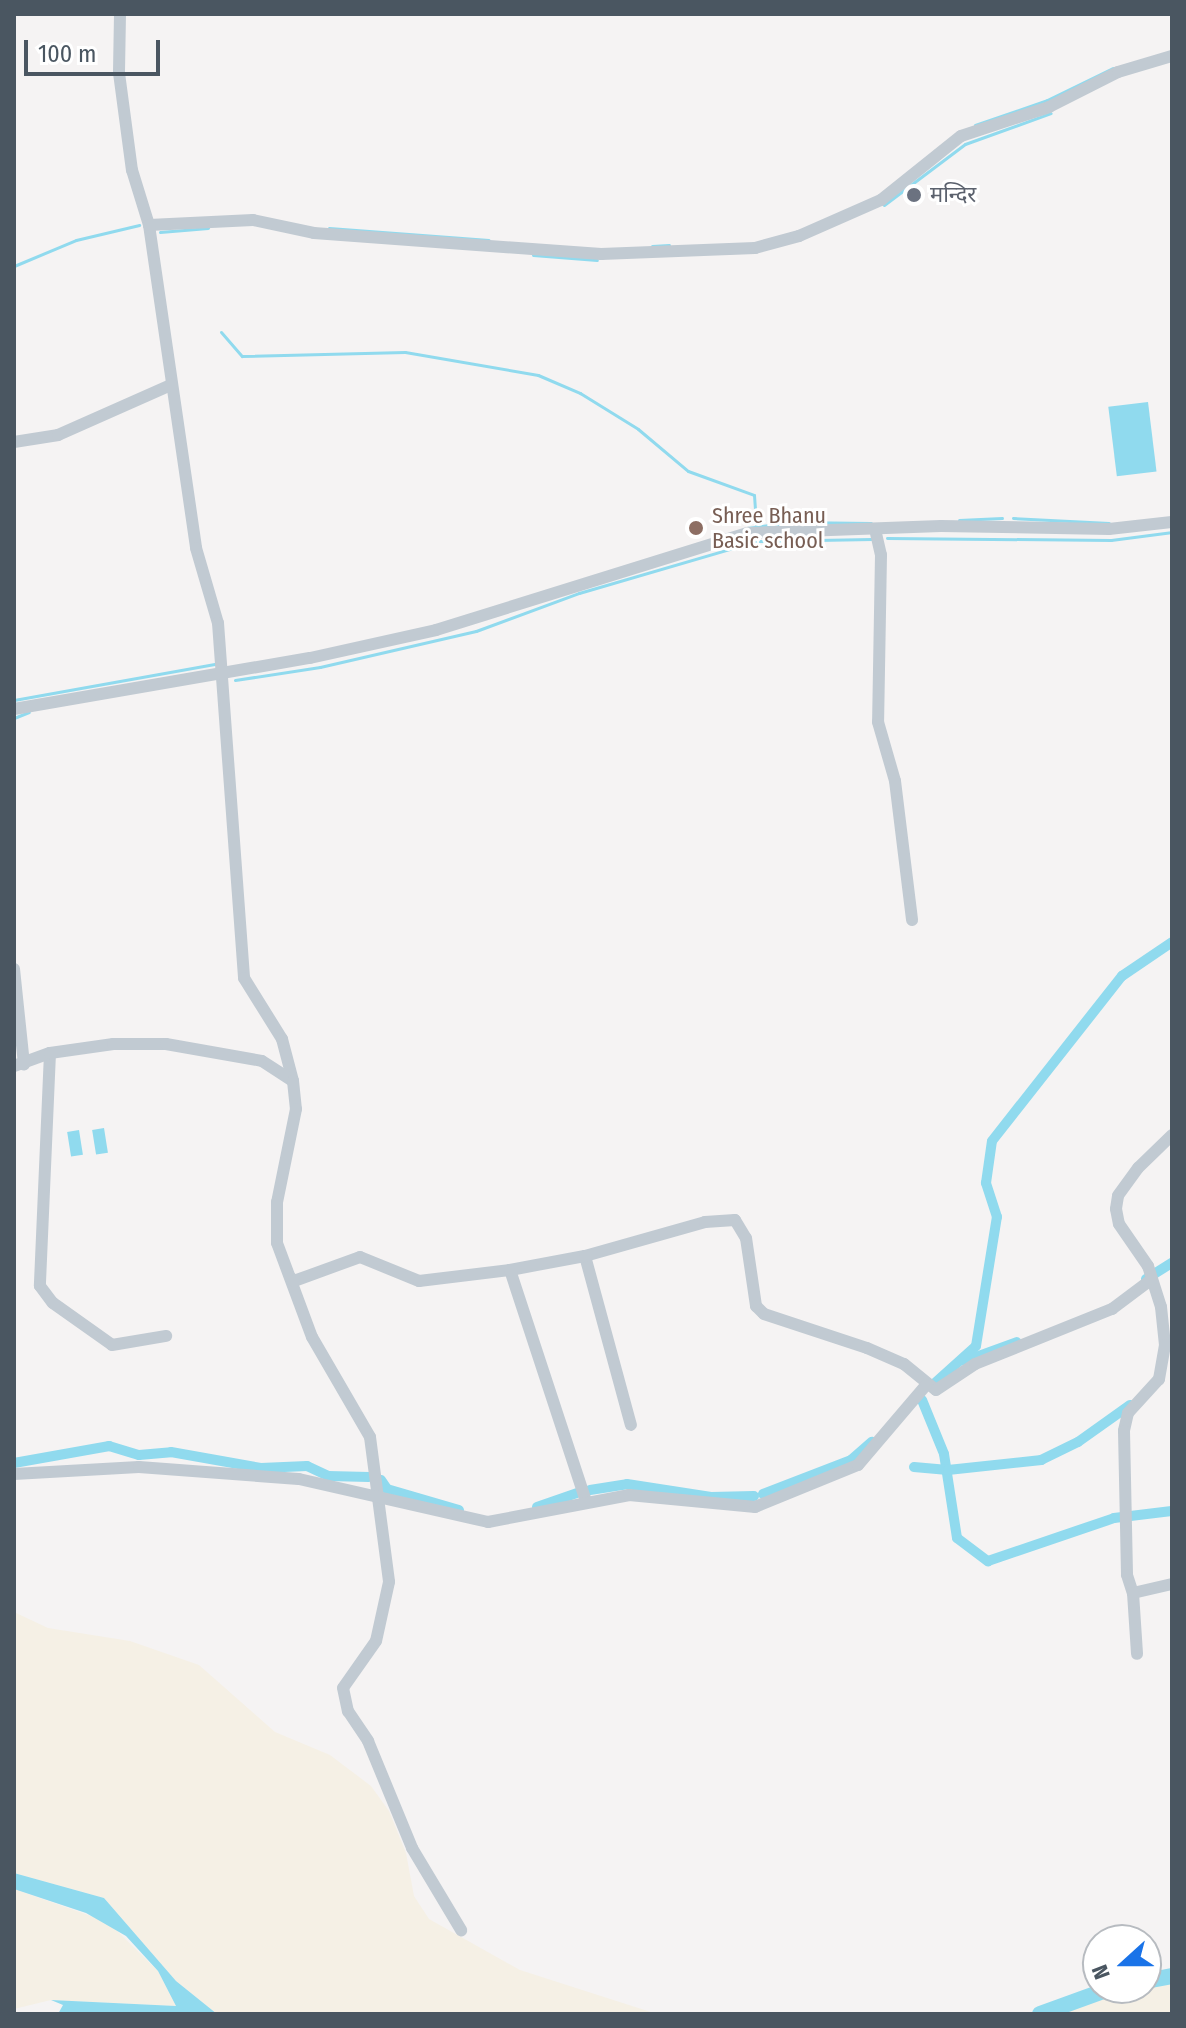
<!DOCTYPE html>
<meta charset="utf-8">
<style>
body{margin:0}
#map{position:relative;width:1186px;height:2028px;overflow:hidden;background:#f5f3f3;font-family:"Fira Sans Condensed","Noto Sans Devanagari",sans-serif}
div>[style]{position:absolute}
[style*='--x']{left:calc(var(--x)*1px);top:calc(var(--y)*1px);width:calc(var(--w)*1px);rotate:calc(var(--a)*1deg)}
.sand>*{inset:0;background:#f5f0e5}
.water>*{inset:0;background:#90daee;transform-origin:0 0}
.stream>*{height:3px;margin:-1.5px;padding:0 1.5px;transform-origin:1.5px;border-radius:1.5px;background:#90daee}
.canal>*{height:10px;margin:-5px;padding:0 5px;transform-origin:5px;border-radius:5px;background:#90daee}
.river>*{height:16px;margin:-8px;padding:0 8px;transform-origin:8px;border-radius:8px;background:#90daee}
.minor>*{height:12px;margin:-6px;padding:0 6px;transform-origin:6px;border-radius:6px;background:#c1cad2}
.dots>*{width:22px;height:22px;translate:-50% -50%;box-sizing:border-box;border:4px solid #fff;border-radius:50%}
span{translate:-50% -50%;white-space:nowrap;text-align:center;line-height:1.15;-webkit-text-stroke:6px #fff;paint-order:stroke}
.worship-label{font-size:22px;color:#5b616d}
.left{translate:0 -50%;text-align:left}
.education-label{font-size:22px;color:#785e54}
.frame{position:absolute;inset:0;border:16px solid #4a5661;pointer-events:none}
.north{position:absolute;left:1082px;top:1924px;width:80px;height:80px;box-sizing:border-box;background:#fff;border:2px solid #b7bbc0;border-radius:50%;rotate:249deg;font-size:22px;font-weight:700;line-height:32px;text-align:center;color:#4a5661}
.north::after{content:'';display:block;margin:auto;width:28px;height:36px;background:#1a73e8;clip-path:polygon(50% 0,100% 100%,50% 72%,0 100%)}
.scale{position:absolute;left:24px;top:40px;width:136px;height:36px;box-sizing:border-box;border:4px solid #4a5661;border-top:0;padding-left:10px;font-size:24px;line-height:28px;white-space:nowrap;color:#4a5661;-webkit-text-stroke:6px #fff;paint-order:stroke}
</style>
<div id="map">
<div class="sand">
<i style="clip-path:polygon(14px 1612px,48px 1628px,130px 1641px,199px 1665px,275px 1732px,330px 1755px,371px 1786px,389px 1811px,406px 1853px,414px 1896px,429px 1919px,520px 1970px,657px 2014px,217px 2014px,176px 1981px,104px 1898px,14px 1873px)"></i>
<i style="clip-path:polygon(14px 1889px,108px 1922px,158px 1971px,176px 2006px,51px 2000px,14px 2009px)"></i>
<i style="clip-path:polygon(1172px 1981px,1172px 2014px,1050px 2014px,1092px 1997px)"></i>
</div>
<div class="water">
<i style="left:1148px;top:402px;width:70px;height:40px;rotate:83deg"></i>
<i style="left:104px;top:1128px;width:25px;height:12px;rotate:81deg"></i>
<i style="left:79px;top:1130px;width:25px;height:12px;rotate:81deg"></i>
<i style="clip-path:polygon(14px 1873px,104px 1898px,176px 1981px,217px 2014px,58px 2014px,63px 2005px,51px 2000px,176px 2006px,158px 1971px,126px 1936px,86px 1913px,14px 1889px)"></i>
</div>
<div class="stream">
<i style="--x:975;--y:125;--w:76;--a:-19.1"></i>
<i style="--x:1047;--y:100;--w:73;--a:-25.9"></i>
<i style="--x:884;--y:205;--w:101;--a:-37"></i>
<i style="--x:965;--y:144;--w:91;--a:-19.8"></i>
<i style="--x:329;--y:228;--w:160;--a:4.3"></i>
<i style="--x:160;--y:232;--w:48;--a:-4.8"></i>
<i style="--x:652;--y:246;--w:17;--a:-3"></i>
<i style="--x:533;--y:255;--w:64;--a:4.5"></i>
<i style="--x:14;--y:266;--w:67;--a:-22.8"></i>
<i style="--x:76;--y:240;--w:65;--a:-13.4"></i>
<i style="--x:221;--y:332;--w:32;--a:49"></i>
<i style="--x:242;--y:356;--w:163;--a:-1.4"></i>
<i style="--x:405;--y:352;--w:135;--a:9.8"></i>
<i style="--x:538;--y:375;--w:46;--a:23.2"></i>
<i style="--x:580;--y:393;--w:68;--a:31.8"></i>
<i style="--x:638;--y:429;--w:65;--a:40"></i>
<i style="--x:688;--y:471;--w:70;--a:20"></i>
<i style="--x:754;--y:495;--w:30;--a:86"></i>
<i style="--x:1013;--y:518;--w:96;--a:3"></i>
<i style="--x:959;--y:520;--w:43;--a:-2.7"></i>
<i style="--x:747;--y:528;--w:45;--a:-7.6"></i>
<i style="--x:792;--y:522;--w:79;--a:0.7"></i>
<i style="--x:887;--y:538;--w:224;--a:0.5"></i>
<i style="--x:1111;--y:540;--w:62;--a:-7.5"></i>
<i style="--x:235;--y:680;--w:86;--a:-8.7"></i>
<i style="--x:320;--y:667;--w:160;--a:-13"></i>
<i style="--x:476;--y:631;--w:110;--a:-20.3"></i>
<i style="--x:579;--y:593;--w:185;--a:-16.3"></i>
<i style="--x:757;--y:541;--w:115;--a:-1"></i>
<i style="--x:14;--y:700;--w:208;--a:-10.2"></i>
<i style="--x:14;--y:718;--w:16;--a:-22"></i>
</div>
<div class="canal">
<i style="--x:1146;--y:1279;--w:31;--a:-32"></i>
<i style="--x:965;--y:1361;--w:55;--a:-20.1"></i>
<i style="--x:935;--y:1383;--w:55;--a:-42.1"></i>
<i style="--x:976;--y:1346;--w:131;--a:-80.8"></i>
<i style="--x:997;--y:1217;--w:36;--a:-108"></i>
<i style="--x:986;--y:1183;--w:42;--a:-81.9"></i>
<i style="--x:992;--y:1141;--w:210;--a:-51.8"></i>
<i style="--x:1122;--y:976;--w:60;--a:-34.2"></i>
<i style="--x:922;--y:1400;--w:58;--a:67.8"></i>
<i style="--x:944;--y:1454;--w:85;--a:81.2"></i>
<i style="--x:957;--y:1538;--w:39;--a:37"></i>
<i style="--x:988;--y:1561;--w:133;--a:-18.8"></i>
<i style="--x:1114;--y:1518;--w:58;--a:-6.9"></i>
<i style="--x:14;--y:1463;--w:97;--a:-10.1"></i>
<i style="--x:109;--y:1446;--w:31;--a:17"></i>
<i style="--x:139;--y:1455;--w:32;--a:-5"></i>
<i style="--x:171;--y:1452;--w:91;--a:10.1"></i>
<i style="--x:261;--y:1468;--w:46;--a:-2.5"></i>
<i style="--x:307;--y:1466;--w:23;--a:25"></i>
<i style="--x:328;--y:1476;--w:41;--a:1.4"></i>
<i style="--x:914;--y:1467;--w:34;--a:5"></i>
<i style="--x:948;--y:1470;--w:94;--a:-6.1"></i>
<i style="--x:1041;--y:1460;--w:41;--a:-25.9"></i>
<i style="--x:1078;--y:1442;--w:64;--a:-35.4"></i>
<i style="--x:381;--y:1480;--w:11;--a:56"></i>
<i style="--x:387;--y:1489;--w:75;--a:16.3"></i>
<i style="--x:590;--y:1490;--w:37;--a:-9"></i>
<i style="--x:627;--y:1484;--w:85;--a:8.8"></i>
<i style="--x:711;--y:1497;--w:43;--a:-1.3"></i>
<i style="--x:763;--y:1494;--w:94;--a:-21.1"></i>
<i style="--x:851;--y:1460;--w:28;--a:-41"></i>
<i style="--x:537;--y:1507;--w:42;--a:-19.3"></i>
</div>
<div class="river">
<i style="--x:1146;--y:1981;--w:26;--a:-11"></i>
<i style="--x:1040;--y:2014;--w:77;--a:-19.9"></i>
</div>
<div class="minor">
<i style="--x:120;--y:14;--w:59;--a:91"></i>
<i style="--x:119;--y:73;--w:98;--a:82.4"></i>
<i style="--x:132;--y:170;--w:58;--a:72.8"></i>
<i style="--x:149;--y:225;--w:326;--a:81.7"></i>
<i style="--x:196;--y:548;--w:78;--a:73.7"></i>
<i style="--x:218;--y:623;--w:356;--a:85.8"></i>
<i style="--x:244;--y:978;--w:72;--a:58.1"></i>
<i style="--x:282;--y:1039;--w:43;--a:75.3"></i>
<i style="--x:149;--y:225;--w:104;--a:-2.8"></i>
<i style="--x:253;--y:220;--w:62;--a:12"></i>
<i style="--x:314;--y:233;--w:288;--a:4.2"></i>
<i style="--x:601;--y:254;--w:154;--a:-2.2"></i>
<i style="--x:755;--y:248;--w:46;--a:-15.3"></i>
<i style="--x:799;--y:236;--w:90;--a:-23.7"></i>
<i style="--x:881;--y:200;--w:102;--a:-38.7"></i>
<i style="--x:961;--y:136;--w:93;--a:-18.2"></i>
<i style="--x:1049;--y:107;--w:77;--a:-26.9"></i>
<i style="--x:1118;--y:72;--w:56;--a:-16.5"></i>
<i style="--x:14;--y:442;--w:45;--a:-9"></i>
<i style="--x:58;--y:435;--w:124;--a:-23.9"></i>
<i style="--x:875;--y:529;--w:27;--a:77"></i>
<i style="--x:881;--y:555;--w:167;--a:91"></i>
<i style="--x:878;--y:722;--w:61;--a:73.9"></i>
<i style="--x:895;--y:781;--w:140;--a:83"></i>
<i style="--x:14;--y:709;--w:300;--a:-9.8"></i>
<i style="--x:310;--y:658;--w:129;--a:-12.5"></i>
<i style="--x:436;--y:630;--w:327;--a:-17.3"></i>
<i style="--x:748;--y:533;--w:193;--a:-2.1"></i>
<i style="--x:941;--y:526;--w:168;--a:1"></i>
<i style="--x:1109;--y:529;--w:63;--a:-6.3"></i>
<i style="--x:14;--y:969;--w:96;--a:84"></i>
<i style="--x:50;--y:1053;--w:233;--a:92.5"></i>
<i style="--x:40;--y:1286;--w:21;--a:53"></i>
<i style="--x:53;--y:1303;--w:72;--a:35.4"></i>
<i style="--x:112;--y:1345;--w:55;--a:-9.5"></i>
<i style="--x:14;--y:1066;--w:38;--a:-20"></i>
<i style="--x:50;--y:1053;--w:64;--a:-8.1"></i>
<i style="--x:113;--y:1044;--w:53;--a:0"></i>
<i style="--x:166;--y:1044;--w:97;--a:10"></i>
<i style="--x:262;--y:1061;--w:37;--a:33"></i>
<i style="--x:293;--y:1081;--w:28;--a:84"></i>
<i style="--x:296;--y:1109;--w:95;--a:101.5"></i>
<i style="--x:277;--y:1202;--w:41;--a:90"></i>
<i style="--x:277;--y:1243;--w:100;--a:69.6"></i>
<i style="--x:312;--y:1337;--w:116;--a:59.9"></i>
<i style="--x:370;--y:1437;--w:146;--a:82.5"></i>
<i style="--x:389;--y:1582;--w:60;--a:102.4"></i>
<i style="--x:376;--y:1641;--w:57;--a:125.1"></i>
<i style="--x:343;--y:1688;--w:24;--a:78"></i>
<i style="--x:348;--y:1711;--w:36;--a:56"></i>
<i style="--x:368;--y:1741;--w:116;--a:67.6"></i>
<i style="--x:412;--y:1848;--w:96;--a:59.1"></i>
<i style="--x:1172;--y:1135;--w:47;--a:135.9"></i>
<i style="--x:1138;--y:1168;--w:34;--a:126"></i>
<i style="--x:1118;--y:1196;--w:13;--a:99"></i>
<i style="--x:1116;--y:1209;--w:15;--a:79"></i>
<i style="--x:1119;--y:1224;--w:51;--a:55.4"></i>
<i style="--x:1148;--y:1266;--w:43;--a:72.4"></i>
<i style="--x:1161;--y:1307;--w:38;--a:84"></i>
<i style="--x:1165;--y:1345;--w:35;--a:100"></i>
<i style="--x:1159;--y:1379;--w:46;--a:132.4"></i>
<i style="--x:1128;--y:1413;--w:18;--a:103"></i>
<i style="--x:1124;--y:1431;--w:144;--a:88.8"></i>
<i style="--x:1127;--y:1575;--w:19;--a:72"></i>
<i style="--x:1133;--y:1593;--w:40;--a:-13"></i>
<i style="--x:585;--y:1256;--w:175;--a:74.8"></i>
<i style="--x:510;--y:1270;--w:243;--a:71.8"></i>
<i style="--x:291;--y:1278;--w:4;--a:45"></i>
<i style="--x:294;--y:1281;--w:70;--a:-20"></i>
<i style="--x:360;--y:1257;--w:64;--a:22.1"></i>
<i style="--x:419;--y:1281;--w:92;--a:-6.9"></i>
<i style="--x:510;--y:1270;--w:76;--a:-10.6"></i>
<i style="--x:585;--y:1256;--w:125;--a:-15.8"></i>
<i style="--x:705;--y:1222;--w:30;--a:-4"></i>
<i style="--x:735;--y:1220;--w:21;--a:59"></i>
<i style="--x:746;--y:1238;--w:69;--a:81.6"></i>
<i style="--x:756;--y:1306;--w:11;--a:45"></i>
<i style="--x:764;--y:1314;--w:108;--a:18.3"></i>
<i style="--x:867;--y:1348;--w:40;--a:23.4"></i>
<i style="--x:904;--y:1364;--w:41;--a:39.1"></i>
<i style="--x:936;--y:1390;--w:47;--a:-33.7"></i>
<i style="--x:975;--y:1364;--w:148;--a:-21.9"></i>
<i style="--x:1112;--y:1309;--w:50;--a:-36.9"></i>
<i style="--x:14;--y:1474;--w:125;--a:-3.2"></i>
<i style="--x:139;--y:1467;--w:160;--a:4.3"></i>
<i style="--x:299;--y:1479;--w:194;--a:12.8"></i>
<i style="--x:488;--y:1522;--w:144;--a:-10.8"></i>
<i style="--x:629;--y:1495;--w:127;--a:5.4"></i>
<i style="--x:755;--y:1507;--w:111;--a:-22.2"></i>
<i style="--x:858;--y:1465;--w:105;--a:-49.6"></i>
<i style="--x:1133;--y:1593;--w:61;--a:86.2"></i>
</div>
<div class="dots">
<i style="left:914px;top:195px;background:#6b7280"></i>
<i style="left:696px;top:528px;background:#8d6e63"></i>
</div>
<div class="worship-label">
<span class="left" style="left:930px;top:195px">मन्दिर</span>
</div>
<div class="education-label">
<span class="left" style="left:712px;top:528px">Shree Bhanu<br>Basic school</span>
</div>
<div class="frame"></div>
<div class="north">N</div>
<div class="scale">100 m</div>
</div>
